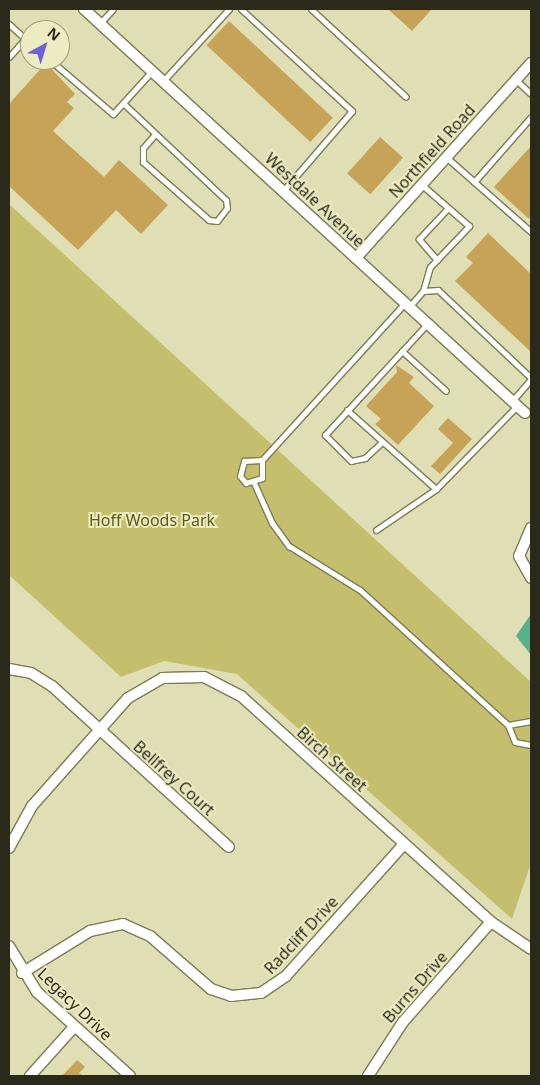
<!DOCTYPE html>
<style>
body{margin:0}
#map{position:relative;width:540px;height:1085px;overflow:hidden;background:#e0deb4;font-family:"Noto Sans",sans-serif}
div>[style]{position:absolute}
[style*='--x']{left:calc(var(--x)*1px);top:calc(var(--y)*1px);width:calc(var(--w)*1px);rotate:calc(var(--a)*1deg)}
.green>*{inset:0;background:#c5bf6d}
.water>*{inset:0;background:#55b08c}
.building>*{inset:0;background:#c7a357;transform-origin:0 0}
.roads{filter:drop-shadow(1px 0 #7d7b55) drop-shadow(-1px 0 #7d7b55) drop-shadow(0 1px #7d7b55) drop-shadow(0 -1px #7d7b55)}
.lane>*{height:5px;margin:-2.5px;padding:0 2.5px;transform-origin:2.5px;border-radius:2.5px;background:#fff}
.street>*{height:10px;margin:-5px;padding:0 5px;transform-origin:5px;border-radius:5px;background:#fff}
span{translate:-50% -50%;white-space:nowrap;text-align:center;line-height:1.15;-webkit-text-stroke:4px #edebc1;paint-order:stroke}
.street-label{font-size:16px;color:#2b2a1a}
.park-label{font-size:16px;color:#5e591c}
.frame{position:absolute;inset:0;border:10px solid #2b2a1a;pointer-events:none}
.north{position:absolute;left:20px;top:20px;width:50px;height:50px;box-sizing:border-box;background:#edebc1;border:1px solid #9f9e7e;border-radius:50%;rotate:39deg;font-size:14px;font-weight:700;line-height:20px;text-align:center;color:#2b2a1a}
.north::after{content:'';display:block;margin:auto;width:18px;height:22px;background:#6f60da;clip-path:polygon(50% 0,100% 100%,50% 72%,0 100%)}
</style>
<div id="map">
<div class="green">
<i style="clip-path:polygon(9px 204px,531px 682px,531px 863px,512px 919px,237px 674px,164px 661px,121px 677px,9px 575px)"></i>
</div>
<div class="water">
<i style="clip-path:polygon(531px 614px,531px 655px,516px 636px)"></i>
</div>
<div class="building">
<i style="clip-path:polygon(388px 9px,432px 9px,412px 31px)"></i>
<i style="left:229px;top:21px;width:142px;height:33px;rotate:43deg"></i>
<i style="clip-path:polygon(46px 63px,75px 94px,67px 102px,74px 108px,53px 131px,104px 177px,119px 160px,168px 205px,141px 234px,116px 210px,78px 250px,9px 186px,9px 104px)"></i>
<i style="left:380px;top:137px;width:31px;height:49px;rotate:42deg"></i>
<i style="clip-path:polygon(531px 146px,531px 216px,529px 219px,494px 187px)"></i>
<i style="clip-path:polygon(488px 233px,531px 274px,531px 352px,455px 281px,473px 263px,466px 257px)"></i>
<i style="clip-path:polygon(396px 365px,414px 377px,409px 383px,434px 406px,398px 445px,375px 424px,381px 419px,366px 406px,397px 372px)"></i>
<i style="clip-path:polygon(448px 418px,472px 439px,440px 474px,431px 466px,453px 443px,438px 429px)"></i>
<i style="clip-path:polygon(77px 1060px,85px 1067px,79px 1073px,83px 1076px,62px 1076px)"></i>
</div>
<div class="roads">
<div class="lane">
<i style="--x:241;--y:9;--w:151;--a:42.6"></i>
<i style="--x:352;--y:111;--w:106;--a:130.8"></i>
<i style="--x:311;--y:9;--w:129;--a:42.8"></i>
<i style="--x:100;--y:23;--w:19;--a:-47"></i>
<i style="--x:9;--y:24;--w:22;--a:43"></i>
<i style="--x:25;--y:39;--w:24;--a:132"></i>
<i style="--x:50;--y:60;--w:83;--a:40.6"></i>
<i style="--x:113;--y:114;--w:58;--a:-47.8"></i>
<i style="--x:516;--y:80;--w:21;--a:43"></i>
<i style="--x:163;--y:81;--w:98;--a:-47.5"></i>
<i style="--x:123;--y:103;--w:141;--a:43.3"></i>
<i style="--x:226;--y:200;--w:8;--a:83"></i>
<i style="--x:227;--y:208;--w:16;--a:128"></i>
<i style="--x:217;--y:221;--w:8;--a:-173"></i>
<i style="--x:209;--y:220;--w:88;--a:-138.7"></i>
<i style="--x:143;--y:162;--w:14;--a:-90"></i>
<i style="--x:143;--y:148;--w:18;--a:-49"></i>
<i style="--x:446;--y:157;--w:113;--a:41.4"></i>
<i style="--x:474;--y:182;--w:86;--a:-48.8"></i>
<i style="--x:437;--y:260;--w:28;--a:-131"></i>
<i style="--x:419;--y:239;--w:42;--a:-46.9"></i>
<i style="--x:423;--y:291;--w:15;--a:-4"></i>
<i style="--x:438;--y:290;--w:128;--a:43.4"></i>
<i style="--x:409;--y:307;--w:21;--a:-49"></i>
<i style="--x:423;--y:291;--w:25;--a:-74"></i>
<i style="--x:430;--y:267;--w:57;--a:-46.4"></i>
<i style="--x:469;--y:226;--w:62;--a:-138.9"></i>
<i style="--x:402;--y:351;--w:59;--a:42.3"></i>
<i style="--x:512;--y:401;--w:29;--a:-49"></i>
<i style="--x:347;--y:410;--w:119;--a:41.6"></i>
<i style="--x:436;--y:489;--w:116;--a:-45.7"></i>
<i style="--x:382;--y:442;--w:23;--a:137"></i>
<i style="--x:365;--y:458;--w:14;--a:168"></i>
<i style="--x:351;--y:461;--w:37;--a:-135"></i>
<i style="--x:325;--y:435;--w:151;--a:-47.4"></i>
<i style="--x:262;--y:460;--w:18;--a:90"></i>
<i style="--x:262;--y:478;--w:17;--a:163"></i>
<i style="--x:246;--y:483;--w:9;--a:-131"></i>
<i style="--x:240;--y:476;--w:16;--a:-75"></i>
<i style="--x:244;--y:461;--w:18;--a:-3"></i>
<i style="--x:262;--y:460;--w:212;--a:-47.7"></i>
<i style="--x:254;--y:483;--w:44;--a:65.8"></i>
<i style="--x:272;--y:523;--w:29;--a:54"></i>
<i style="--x:289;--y:546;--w:84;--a:31.8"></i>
<i style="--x:360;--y:590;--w:200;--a:42.4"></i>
<i style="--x:508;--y:725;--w:18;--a:68"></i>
<i style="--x:515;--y:742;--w:16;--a:11"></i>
<i style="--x:376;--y:530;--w:73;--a:-34.3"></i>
<i style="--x:508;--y:725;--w:23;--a:-10"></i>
</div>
<div class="street">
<i style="--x:84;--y:9;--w:598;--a:42.49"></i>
<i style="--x:356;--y:258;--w:262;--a:-48.1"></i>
<i style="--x:531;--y:528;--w:30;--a:113"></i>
<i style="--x:519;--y:556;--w:25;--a:61"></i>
<i style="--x:9;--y:669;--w:22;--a:10"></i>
<i style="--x:31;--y:673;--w:25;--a:32"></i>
<i style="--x:52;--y:686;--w:239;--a:42.3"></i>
<i style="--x:9;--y:848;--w:48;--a:-61.3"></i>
<i style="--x:32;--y:806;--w:144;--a:-48.4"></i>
<i style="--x:128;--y:698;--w:39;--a:-30"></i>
<i style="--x:162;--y:678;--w:42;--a:-1.4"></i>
<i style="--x:204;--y:677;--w:42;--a:27.2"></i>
<i style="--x:241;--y:696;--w:337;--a:42.1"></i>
<i style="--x:491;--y:922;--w:48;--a:34"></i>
<i style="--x:9;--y:946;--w:54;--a:58.7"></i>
<i style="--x:37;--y:992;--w:125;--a:42.1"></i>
<i style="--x:22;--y:973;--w:80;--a:-31.7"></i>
<i style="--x:90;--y:931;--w:34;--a:-12"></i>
<i style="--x:123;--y:924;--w:30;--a:24"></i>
<i style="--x:150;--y:936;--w:81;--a:41"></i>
<i style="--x:211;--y:989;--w:21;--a:19"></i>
<i style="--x:231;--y:996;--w:30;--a:-6"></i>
<i style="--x:261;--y:993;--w:30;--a:-34"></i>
<i style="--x:286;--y:976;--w:177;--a:-48.2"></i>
<i style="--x:30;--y:1076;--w:66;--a:-48.1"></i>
<i style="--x:368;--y:1076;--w:64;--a:-57.1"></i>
<i style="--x:403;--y:1022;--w:133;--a:-48.7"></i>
</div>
</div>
<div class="street-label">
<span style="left:432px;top:151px;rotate:-48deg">Northfield Road</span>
<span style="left:315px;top:200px;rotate:43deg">Westdale Avenue</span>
<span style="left:332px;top:759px;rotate:42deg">Birch Street</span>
<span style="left:174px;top:778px;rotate:42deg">Bellfrey Court</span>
<span style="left:301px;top:935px;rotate:-47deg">Radcliff Drive</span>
<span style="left:415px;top:987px;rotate:-49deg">Burns Drive</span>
<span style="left:75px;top:1004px;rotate:44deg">Legacy Drive</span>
</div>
<div class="park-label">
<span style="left:152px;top:520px">Hoff Woods Park</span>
</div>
<div class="frame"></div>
<div class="north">N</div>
</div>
